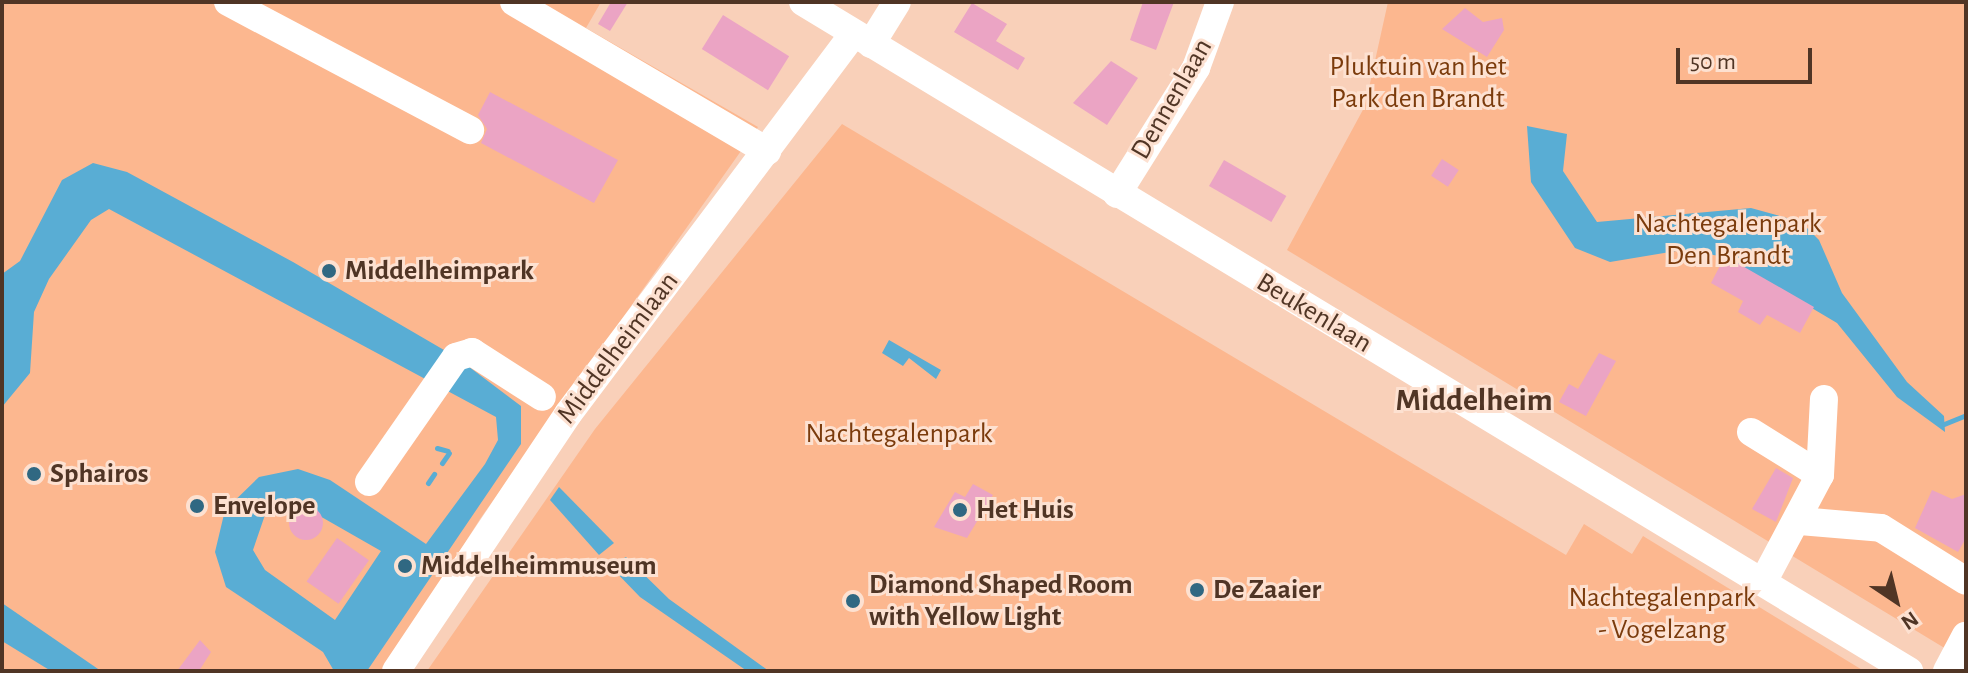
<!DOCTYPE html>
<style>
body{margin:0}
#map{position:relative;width:1968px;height:673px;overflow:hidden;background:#f9d0b9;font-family:"Alegreya Sans",sans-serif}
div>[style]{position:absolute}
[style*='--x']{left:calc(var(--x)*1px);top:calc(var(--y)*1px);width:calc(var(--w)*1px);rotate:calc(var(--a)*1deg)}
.green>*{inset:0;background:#fcb78f}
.water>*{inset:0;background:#59add4}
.stream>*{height:5px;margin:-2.5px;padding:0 2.5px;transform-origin:2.5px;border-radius:2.5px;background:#59add4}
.building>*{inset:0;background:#eba4c4;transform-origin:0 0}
.round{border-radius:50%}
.minor>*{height:28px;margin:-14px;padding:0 14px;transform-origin:14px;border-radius:14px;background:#fff}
.dots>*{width:22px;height:22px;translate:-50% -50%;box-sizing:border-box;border:4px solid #fde1d1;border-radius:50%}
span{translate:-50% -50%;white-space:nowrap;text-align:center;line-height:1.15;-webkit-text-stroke:6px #fde1d1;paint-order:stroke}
.park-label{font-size:28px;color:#7b3b0c}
.street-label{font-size:28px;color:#503525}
.poi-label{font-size:28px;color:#503525;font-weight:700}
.left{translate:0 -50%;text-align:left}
.quarter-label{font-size:32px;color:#503525;font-weight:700}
.frame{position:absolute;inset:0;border:4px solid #503525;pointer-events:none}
.north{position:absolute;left:1856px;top:561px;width:80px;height:80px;-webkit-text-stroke:6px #fde1d1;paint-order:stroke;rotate:145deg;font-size:22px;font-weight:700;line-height:32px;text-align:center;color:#503525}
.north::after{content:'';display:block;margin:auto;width:28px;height:36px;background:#503525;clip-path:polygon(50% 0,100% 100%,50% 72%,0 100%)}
.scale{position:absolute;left:1676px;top:48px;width:136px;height:36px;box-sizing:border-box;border:4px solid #503525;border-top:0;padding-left:10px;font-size:24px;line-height:28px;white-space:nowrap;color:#503525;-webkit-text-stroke:6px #fde1d1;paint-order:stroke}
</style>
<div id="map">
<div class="green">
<i style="clip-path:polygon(2px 2px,601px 2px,586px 28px,758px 127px,480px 519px,384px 671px,2px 671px)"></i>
<i style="clip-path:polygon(1388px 2px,1966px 2px,1966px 661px,1287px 250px,1365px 106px)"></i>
<i style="clip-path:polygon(842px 124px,1566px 555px,1584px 524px,1632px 554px,1643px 536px,1864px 671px,427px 671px,595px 429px)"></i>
</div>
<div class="water">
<i style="clip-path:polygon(1527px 126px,1567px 134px,1563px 171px,1597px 222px,1751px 208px,1801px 222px,1819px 240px,1842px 293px,1907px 382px,1944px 416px,1945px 432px,1897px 397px,1837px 323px,1726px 257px,1682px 250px,1610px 262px,1575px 248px,1531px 182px)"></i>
<i style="clip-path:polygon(evenodd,93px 163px,127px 172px,293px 262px,456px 357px,521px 406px,521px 444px,367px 671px,334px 671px,323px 652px,226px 587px,215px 552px,225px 510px,259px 477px,298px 469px,330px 480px,426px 544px,485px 464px,498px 440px,496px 417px,109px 209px,91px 220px,49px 279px,34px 312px,30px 373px,2px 407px,2px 274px,20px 261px,62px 180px,93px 163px,297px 503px,381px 551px,335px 620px,265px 570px,253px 550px,266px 512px,297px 503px)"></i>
<i style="clip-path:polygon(889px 340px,941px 370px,936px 379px,909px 358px,903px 366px,882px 353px)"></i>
<i style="clip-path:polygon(559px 487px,614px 543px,599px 555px,550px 500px)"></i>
<i style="clip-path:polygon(626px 557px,669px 599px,769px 671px,747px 671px,640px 597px,610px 566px)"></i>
<i style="clip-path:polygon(2px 603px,101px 671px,51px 671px,2px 641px)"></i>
</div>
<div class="stream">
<i style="--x:1944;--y:424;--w:24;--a:-22"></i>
<i style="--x:437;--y:448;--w:11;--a:15"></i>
<i style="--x:442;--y:463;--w:12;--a:-55"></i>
<i style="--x:428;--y:483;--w:11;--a:-56"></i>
</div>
<div class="building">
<i style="clip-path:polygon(611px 2px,628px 2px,610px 31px,598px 24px)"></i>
<i style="clip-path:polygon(1143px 2px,1174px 2px,1156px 50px,1130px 40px)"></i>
<i style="clip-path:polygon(972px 3px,1007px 24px,996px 41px,1025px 58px,1018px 70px,954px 32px)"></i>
<i style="clip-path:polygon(1465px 8px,1483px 22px,1502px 18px,1504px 30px,1487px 57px,1442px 29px)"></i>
<i style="left:723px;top:15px;width:78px;height:40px;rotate:32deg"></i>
<i style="clip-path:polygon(1111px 61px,1138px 78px,1107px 125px,1073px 103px)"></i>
<i style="clip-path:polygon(490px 92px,618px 160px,594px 203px,481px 143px,487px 129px,478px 115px)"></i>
<i style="left:1442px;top:159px;width:20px;height:20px;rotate:33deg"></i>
<i style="left:1224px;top:160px;width:72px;height:30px;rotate:30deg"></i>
<i style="clip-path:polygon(1725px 256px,1814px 307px,1800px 333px,1767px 315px,1760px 325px,1738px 312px,1743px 301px,1711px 283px)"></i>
<i style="clip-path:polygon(1599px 353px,1616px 361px,1586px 416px,1559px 402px,1569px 384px,1578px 389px)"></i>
<i style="clip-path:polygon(1776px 468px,1793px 478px,1776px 522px,1752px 509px)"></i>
<i style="clip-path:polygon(973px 484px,993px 495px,967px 538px,934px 527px,955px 492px,965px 497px)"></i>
<i style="clip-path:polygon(1932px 490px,1952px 499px,1966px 494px,1966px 538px,1958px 552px,1915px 528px)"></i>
<i class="round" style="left:289px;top:506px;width:34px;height:34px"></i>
<i style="left:337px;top:538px;width:39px;height:53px;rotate:35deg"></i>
<i style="clip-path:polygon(200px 640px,211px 652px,199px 671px,177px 671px)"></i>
</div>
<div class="minor">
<i style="--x:228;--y:2;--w:274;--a:27.9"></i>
<i style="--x:514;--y:2;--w:294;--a:30.5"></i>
<i style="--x:803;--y:2;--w:1293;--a:31.17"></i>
<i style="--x:871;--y:44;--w:49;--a:-58.2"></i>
<i style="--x:1117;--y:194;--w:149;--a:-57.9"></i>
<i style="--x:1196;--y:68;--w:70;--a:-70"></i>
<i style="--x:1751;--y:432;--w:81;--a:31.9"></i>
<i style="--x:369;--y:482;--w:152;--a:-55.2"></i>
<i style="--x:456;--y:357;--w:17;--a:-17"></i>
<i style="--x:472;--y:352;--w:83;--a:32.7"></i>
<i style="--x:1800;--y:521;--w:81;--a:4.9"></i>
<i style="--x:1881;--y:528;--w:100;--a:31.9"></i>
<i style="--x:1763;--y:582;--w:121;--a:-62"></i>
<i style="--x:1820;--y:475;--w:76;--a:-87"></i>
<i style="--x:396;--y:671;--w:309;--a:-56.2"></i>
<i style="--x:568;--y:414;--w:476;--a:-53.1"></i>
<i style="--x:1947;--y:671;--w:40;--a:-62"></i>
</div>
<div class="dots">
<i style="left:329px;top:271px;background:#306882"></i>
<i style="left:34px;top:474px;background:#306882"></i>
<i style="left:197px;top:506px;background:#306882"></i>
<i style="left:960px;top:510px;background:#306882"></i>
<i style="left:405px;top:566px;background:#306882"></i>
<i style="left:1197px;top:590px;background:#306882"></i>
<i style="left:853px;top:601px;background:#306882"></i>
</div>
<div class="park-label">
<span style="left:1418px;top:83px">Pluktuin van het<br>Park den Brandt</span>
<span style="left:1728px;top:240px">Nachtegalenpark<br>Den Brandt</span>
<span style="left:899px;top:434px">Nachtegalenpark</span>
<span style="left:1662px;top:614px">Nachtegalenpark<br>- Vogelzang</span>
</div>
<div class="street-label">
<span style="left:1172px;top:99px;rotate:-60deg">Dennenlaan</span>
<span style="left:1314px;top:313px;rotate:31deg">Beukenlaan</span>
<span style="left:618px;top:348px;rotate:-53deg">Middelheimlaan</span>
</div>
<div class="poi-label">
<span class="left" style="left:345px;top:271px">Middelheimpark</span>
<span class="left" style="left:50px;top:474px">Sphairos</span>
<span class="left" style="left:213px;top:506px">Envelope</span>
<span class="left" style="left:976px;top:510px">Het Huis</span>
<span class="left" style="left:421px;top:566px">Middelheimmuseum</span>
<span class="left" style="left:869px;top:601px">Diamond Shaped Room<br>with Yellow Light</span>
<span class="left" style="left:1213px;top:590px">De Zaaier</span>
</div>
<div class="quarter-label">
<span style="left:1474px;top:400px">Middelheim</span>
</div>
<div class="frame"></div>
<div class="north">N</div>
<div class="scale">50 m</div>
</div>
